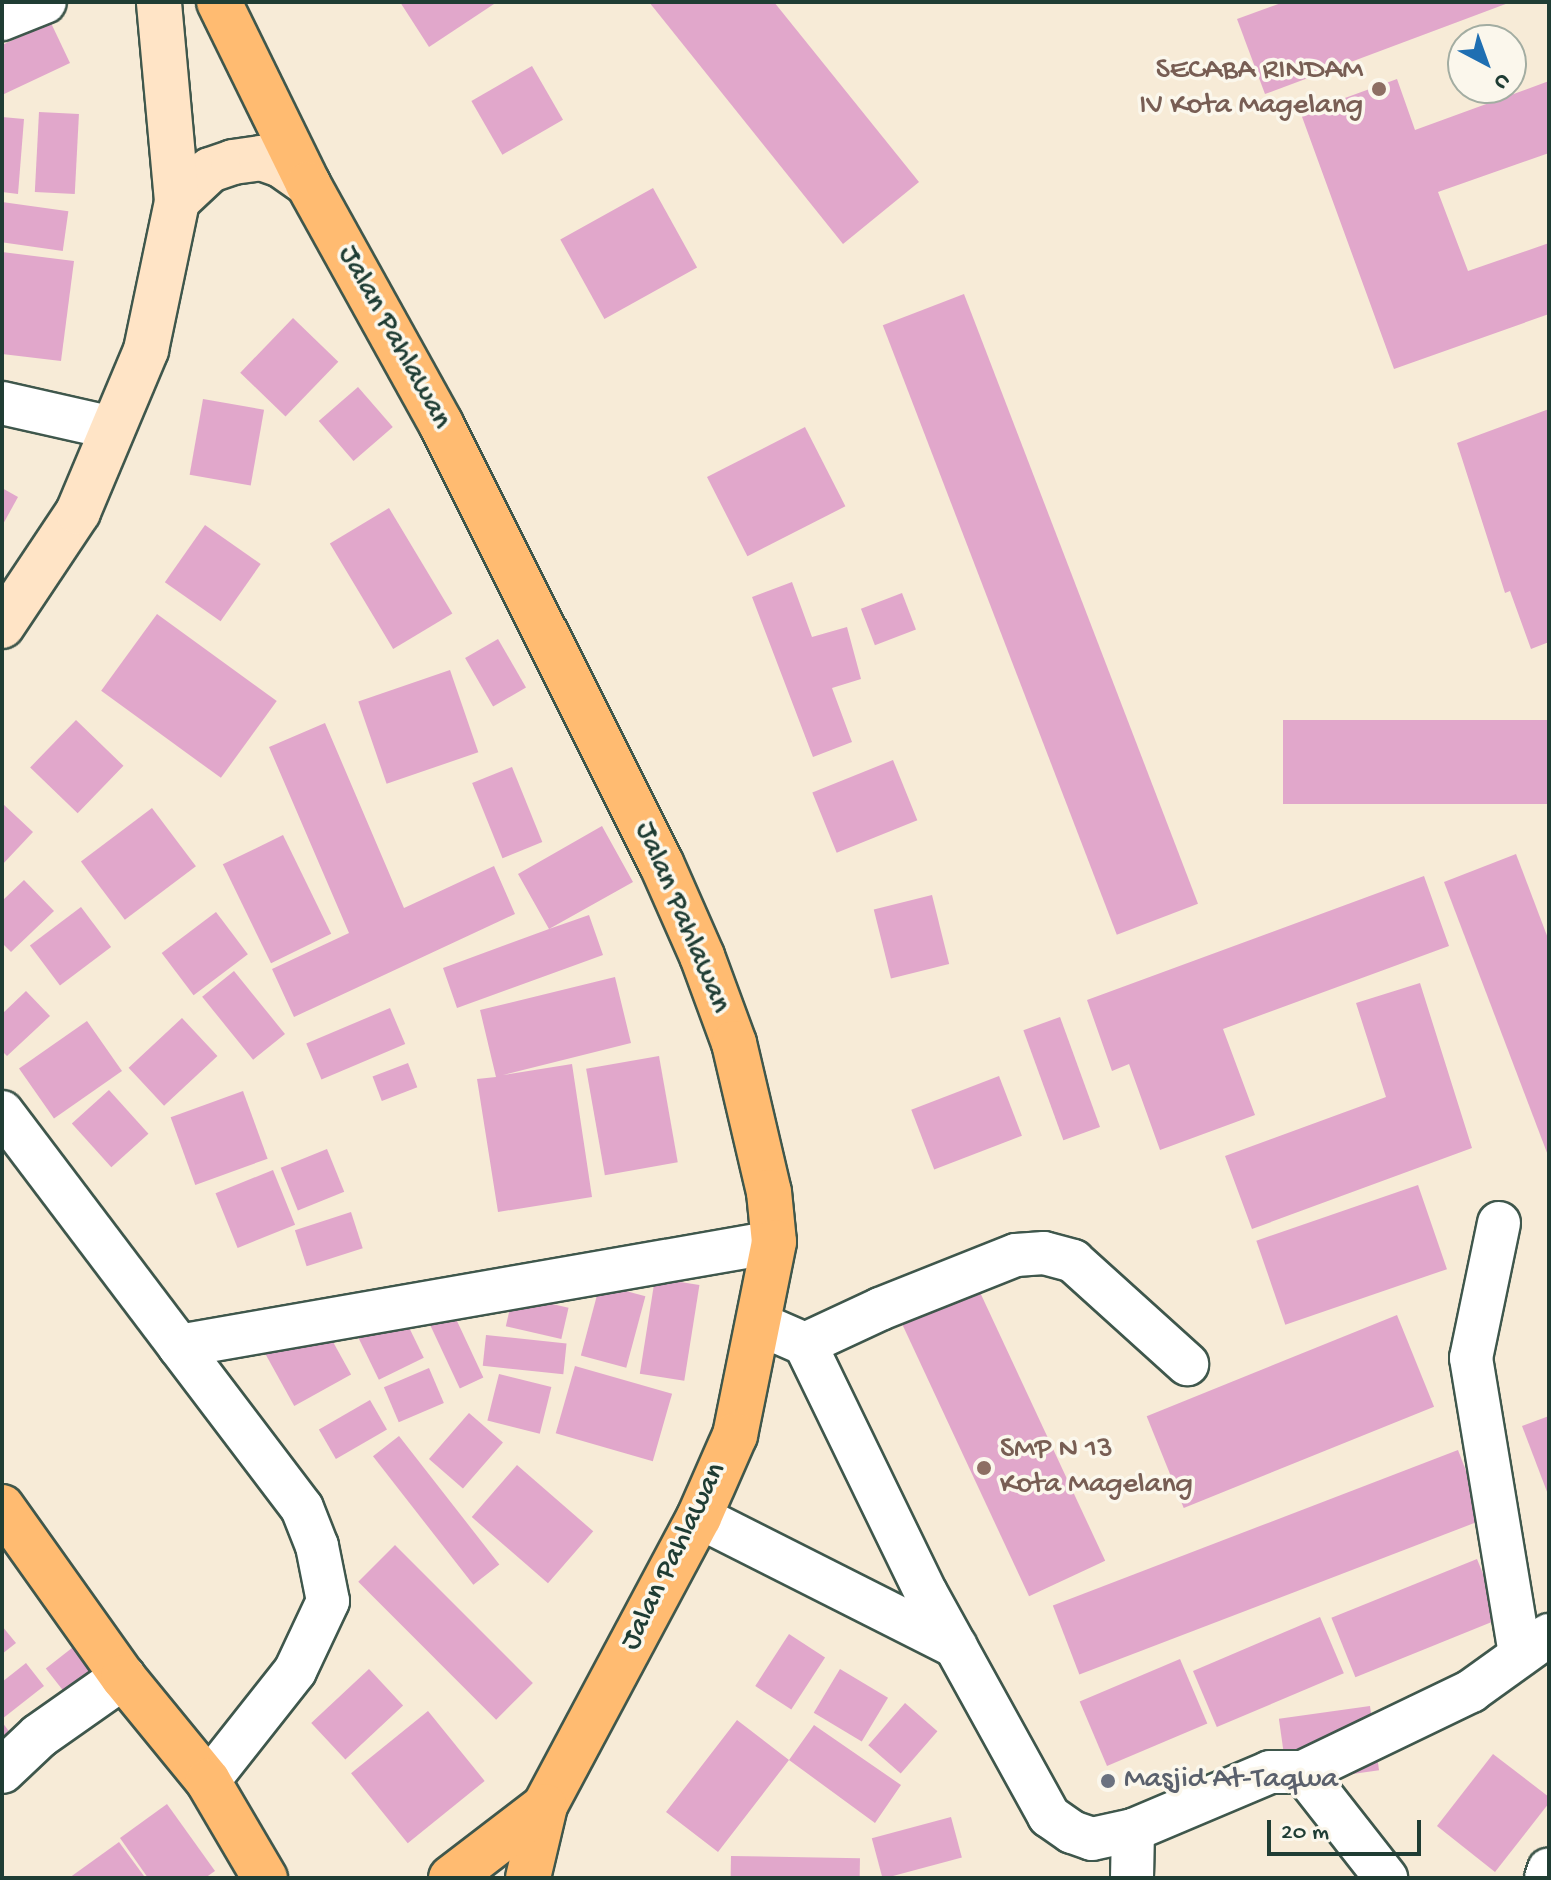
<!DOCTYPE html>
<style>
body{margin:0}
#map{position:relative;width:1551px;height:1880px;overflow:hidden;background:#f7ebd7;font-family:"Gochi Hand",sans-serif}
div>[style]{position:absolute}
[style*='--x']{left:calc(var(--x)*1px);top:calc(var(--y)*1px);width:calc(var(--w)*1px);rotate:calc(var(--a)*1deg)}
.building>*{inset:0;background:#e1a7cb;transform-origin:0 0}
.roads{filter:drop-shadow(2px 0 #3f574c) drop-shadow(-2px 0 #3f574c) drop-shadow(0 2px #3f574c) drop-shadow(0 -2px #3f574c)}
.minor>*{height:42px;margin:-21px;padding:0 21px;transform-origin:21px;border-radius:21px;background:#fff}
.tertiary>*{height:44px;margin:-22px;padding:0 22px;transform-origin:22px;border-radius:22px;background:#fff}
.secondary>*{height:44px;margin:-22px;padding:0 22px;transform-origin:22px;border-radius:22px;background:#ffe4c6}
.primary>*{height:44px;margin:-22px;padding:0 22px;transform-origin:22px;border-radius:22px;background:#ffbb71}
.trunk>*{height:44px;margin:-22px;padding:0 22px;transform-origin:22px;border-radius:22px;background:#ffbb71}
.dots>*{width:22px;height:22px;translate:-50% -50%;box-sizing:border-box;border:4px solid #fbf7ec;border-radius:50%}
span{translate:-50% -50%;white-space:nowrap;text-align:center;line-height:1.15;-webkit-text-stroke:7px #fbf7ec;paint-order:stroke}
.education-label{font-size:30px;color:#785e54}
.right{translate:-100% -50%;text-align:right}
.left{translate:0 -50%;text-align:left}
.street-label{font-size:30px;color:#1f3d34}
.worship-label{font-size:30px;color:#5b616d}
.frame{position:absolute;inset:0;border:4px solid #1f3d34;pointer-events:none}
.north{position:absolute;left:1447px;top:24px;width:80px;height:80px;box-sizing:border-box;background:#fbf7ec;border:2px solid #a3ada2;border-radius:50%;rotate:139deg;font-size:22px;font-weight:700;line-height:32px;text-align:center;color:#1f3d34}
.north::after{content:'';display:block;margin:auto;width:28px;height:36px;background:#1f6fb2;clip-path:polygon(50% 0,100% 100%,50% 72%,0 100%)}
.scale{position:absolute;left:1267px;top:1820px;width:154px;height:36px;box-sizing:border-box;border:4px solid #1f3d34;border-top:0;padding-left:10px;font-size:24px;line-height:28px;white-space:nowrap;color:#1f3d34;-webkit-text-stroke:6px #fbf7ec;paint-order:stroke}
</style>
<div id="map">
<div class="building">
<i style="clip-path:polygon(400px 2px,497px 2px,429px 47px)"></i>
<i style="clip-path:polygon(649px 2px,774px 2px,919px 182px,843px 244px)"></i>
<i style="clip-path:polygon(1284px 2px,1511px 2px,1265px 94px,1237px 19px)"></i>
<i style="clip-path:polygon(51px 23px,70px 63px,2px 95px,2px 45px)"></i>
<i style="left:532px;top:66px;width:62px;height:70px;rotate:60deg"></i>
<i style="clip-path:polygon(1397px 79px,1415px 130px,1549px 81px,1549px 153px,1438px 192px,1468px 271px,1549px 243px,1549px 314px,1394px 369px,1301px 114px)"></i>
<i style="left:39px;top:112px;width:40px;height:80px;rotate:3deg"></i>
<i style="clip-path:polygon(2px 117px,24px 119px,18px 194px,2px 192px)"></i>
<i style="left:653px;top:188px;width:91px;height:106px;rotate:61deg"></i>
<i style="left:2px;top:202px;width:67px;height:40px;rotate:8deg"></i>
<i style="clip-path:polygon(2px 252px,74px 261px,61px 361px,2px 354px)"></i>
<i style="left:964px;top:294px;width:653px;height:87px;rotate:69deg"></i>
<i style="left:293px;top:318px;width:63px;height:76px;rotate:44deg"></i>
<i style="left:358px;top:387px;width:53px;height:52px;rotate:49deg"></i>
<i style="left:203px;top:399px;width:62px;height:77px;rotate:10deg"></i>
<i style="clip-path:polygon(1549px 409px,1549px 642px,1531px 649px,1510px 591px,1505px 593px,1457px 443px)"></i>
<i style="left:805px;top:427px;width:89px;height:110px;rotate:63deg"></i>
<i style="clip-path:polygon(2px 488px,18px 497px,2px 526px)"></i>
<i style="left:389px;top:508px;width:123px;height:69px;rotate:59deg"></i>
<i style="left:205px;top:525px;width:68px;height:70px;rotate:35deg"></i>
<i style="clip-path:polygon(792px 582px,812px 637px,847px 627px,861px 679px,832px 688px,852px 742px,813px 757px,752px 597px)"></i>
<i style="left:902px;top:593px;width:39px;height:44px;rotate:69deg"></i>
<i style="left:157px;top:614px;width:148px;height:95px;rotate:36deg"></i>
<i style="left:498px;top:639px;width:56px;height:38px;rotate:60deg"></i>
<i style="left:450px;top:670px;width:87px;height:97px;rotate:71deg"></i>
<i style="left:76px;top:720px;width:66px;height:66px;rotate:44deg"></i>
<i style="left:1549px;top:720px;width:84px;height:266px;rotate:90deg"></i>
<i style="clip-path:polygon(325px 723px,404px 908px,494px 866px,515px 914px,294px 1017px,272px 969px,349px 933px,269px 747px)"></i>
<i style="left:893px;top:760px;width:65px;height:87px;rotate:68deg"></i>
<i style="left:512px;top:767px;width:81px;height:43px;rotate:68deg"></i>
<i style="clip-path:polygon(2px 803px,33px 832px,2px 865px)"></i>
<i style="left:152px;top:808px;width:73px;height:89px;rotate:53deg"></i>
<i style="clip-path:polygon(602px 826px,633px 882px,549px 929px,589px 915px,603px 955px,457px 1008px,443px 968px,549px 929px,518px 874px)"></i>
<i style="left:283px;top:835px;width:110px;height:67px;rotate:64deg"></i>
<i style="clip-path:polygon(1516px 854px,1549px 941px,1549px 1158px,1444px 882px)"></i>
<i style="clip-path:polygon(1424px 876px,1449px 946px,1223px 1029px,1255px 1115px,1160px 1150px,1129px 1064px,1112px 1071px,1087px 1000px)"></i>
<i style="clip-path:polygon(24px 880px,54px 911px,11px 952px,2px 943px,2px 901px)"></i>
<i style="left:932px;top:895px;width:71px;height:60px;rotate:76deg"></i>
<i style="left:81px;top:907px;width:50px;height:64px;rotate:53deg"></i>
<i style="left:216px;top:912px;width:53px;height:68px;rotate:53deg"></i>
<i style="left:234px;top:971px;width:81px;height:41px;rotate:51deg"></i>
<i style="clip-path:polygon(615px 977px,631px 1043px,503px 1075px,572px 1064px,592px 1197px,498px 1212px,477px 1079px,496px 1077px,480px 1010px)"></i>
<i style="clip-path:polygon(1420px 983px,1472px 1148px,1252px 1229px,1225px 1156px,1386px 1097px,1356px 1003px)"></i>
<i style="clip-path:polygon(26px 991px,50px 1016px,7px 1056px,2px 1051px,2px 1014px)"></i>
<i style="left:390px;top:1008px;width:39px;height:91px;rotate:67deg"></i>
<i style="left:1060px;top:1017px;width:117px;height:39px;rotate:70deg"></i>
<i style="left:182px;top:1018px;width:52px;height:73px;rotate:47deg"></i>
<i style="left:87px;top:1021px;width:61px;height:83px;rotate:55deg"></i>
<i style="left:659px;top:1056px;width:108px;height:74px;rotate:80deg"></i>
<i style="left:408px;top:1063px;width:26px;height:38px;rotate:69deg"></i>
<i style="left:999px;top:1076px;width:64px;height:94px;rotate:69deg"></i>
<i style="left:109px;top:1090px;width:59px;height:50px;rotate:48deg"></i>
<i style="left:243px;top:1091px;width:72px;height:77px;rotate:70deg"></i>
<i style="left:327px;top:1149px;width:46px;height:50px;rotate:68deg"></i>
<i style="left:273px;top:1170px;width:59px;height:62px;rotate:68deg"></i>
<i style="left:1418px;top:1185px;width:89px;height:171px;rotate:71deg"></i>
<i style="left:351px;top:1212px;width:38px;height:59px;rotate:72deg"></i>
<i style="left:655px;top:1278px;width:45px;height:97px;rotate:9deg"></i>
<i style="left:600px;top:1284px;width:47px;height:74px;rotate:15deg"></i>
<i style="left:978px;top:1288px;width:301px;height:84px;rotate:65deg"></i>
<i style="left:513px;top:1295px;width:57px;height:32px;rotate:13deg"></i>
<i style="left:450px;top:1306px;width:79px;height:26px;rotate:65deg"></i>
<i style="left:401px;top:1311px;width:52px;height:50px;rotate:64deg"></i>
<i style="left:1397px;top:1315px;width:99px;height:270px;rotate:68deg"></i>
<i style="left:322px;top:1322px;width:60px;height:65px;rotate:61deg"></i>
<i style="left:486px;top:1335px;width:81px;height:31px;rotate:6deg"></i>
<i style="left:575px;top:1366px;width:101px;height:70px;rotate:16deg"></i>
<i style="left:429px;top:1368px;width:38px;height:49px;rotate:67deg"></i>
<i style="left:499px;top:1374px;width:54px;height:48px;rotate:14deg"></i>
<i style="left:370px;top:1400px;width:34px;height:59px;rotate:60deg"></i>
<i style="left:469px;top:1413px;width:45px;height:61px;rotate:41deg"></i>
<i style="clip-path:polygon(1549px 1416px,1549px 1497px,1522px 1426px)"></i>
<i style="left:399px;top:1436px;width:163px;height:33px;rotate:52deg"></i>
<i style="left:1458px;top:1450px;width:74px;height:434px;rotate:69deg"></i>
<i style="left:517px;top:1465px;width:101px;height:69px;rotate:41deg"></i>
<i style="left:395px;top:1545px;width:195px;height:52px;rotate:45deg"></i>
<i style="left:1477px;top:1559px;width:64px;height:157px;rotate:68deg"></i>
<i style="left:1320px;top:1617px;width:61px;height:138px;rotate:67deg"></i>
<i style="clip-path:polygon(2px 1626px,16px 1643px,2px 1654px)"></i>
<i style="left:789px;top:1634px;width:43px;height:62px;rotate:33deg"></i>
<i style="left:86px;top:1637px;width:29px;height:51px;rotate:52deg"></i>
<i style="left:1180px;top:1659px;width:70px;height:109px;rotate:67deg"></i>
<i style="clip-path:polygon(26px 1663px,44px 1686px,2px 1719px,2px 1682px)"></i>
<i style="left:369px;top:1669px;width:50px;height:79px;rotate:47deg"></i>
<i style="left:840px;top:1669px;width:56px;height:51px;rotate:31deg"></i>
<i style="left:905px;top:1703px;width:43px;height:56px;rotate:41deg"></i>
<i style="left:1370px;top:1706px;width:65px;height:92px;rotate:82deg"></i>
<i style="left:428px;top:1711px;width:90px;height:99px;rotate:51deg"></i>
<i style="clip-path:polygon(737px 1720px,789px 1760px,814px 1725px,901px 1785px,875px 1823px,789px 1760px,718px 1852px,666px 1812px)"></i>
<i style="clip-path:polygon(2px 1722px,17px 1742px,2px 1753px)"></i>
<i style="clip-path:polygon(1493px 1754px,1549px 1797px,1549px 1803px,1495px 1872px,1437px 1826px)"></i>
<i style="clip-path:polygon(167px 1804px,215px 1871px,205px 1878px,148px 1878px,120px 1838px)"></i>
<i style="left:951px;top:1817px;width:42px;height:82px;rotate:75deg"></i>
<i style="clip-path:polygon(119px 1842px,144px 1876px,69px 1878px)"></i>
<i style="left:731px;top:1856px;width:129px;height:22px;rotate:1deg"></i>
</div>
<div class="roads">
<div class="minor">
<i style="--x:2;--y:19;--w:46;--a:-21.6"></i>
<i style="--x:2;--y:403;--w:114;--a:12.7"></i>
<i style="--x:2;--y:1112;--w:293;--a:52.9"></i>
<i style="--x:179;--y:1346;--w:604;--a:-9.91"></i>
<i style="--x:1499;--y:1223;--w:138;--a:101.7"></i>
<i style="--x:1471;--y:1358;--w:299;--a:80.6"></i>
<i style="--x:759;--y:1324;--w:50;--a:23.5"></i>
<i style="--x:805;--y:1344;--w:277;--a:64.1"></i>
<i style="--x:926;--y:1593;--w:255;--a:61.1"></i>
<i style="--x:1049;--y:1816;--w:28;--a:35"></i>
<i style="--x:1072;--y:1832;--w:21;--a:19"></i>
<i style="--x:1092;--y:1839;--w:42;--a:-12.4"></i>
<i style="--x:1133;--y:1830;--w:149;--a:-22.9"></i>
<i style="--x:1270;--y:1772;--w:33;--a:0"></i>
<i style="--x:1303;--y:1772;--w:187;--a:-25.7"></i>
<i style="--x:1471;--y:1691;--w:96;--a:-35.7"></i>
<i style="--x:805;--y:1344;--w:83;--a:-25"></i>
<i style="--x:880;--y:1309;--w:146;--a:-21.7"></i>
<i style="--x:1016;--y:1255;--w:28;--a:-4"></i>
<i style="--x:1044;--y:1253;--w:30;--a:15"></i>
<i style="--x:1073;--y:1261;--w:154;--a:42.1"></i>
<i style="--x:179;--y:1346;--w:203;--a:52.8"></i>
<i style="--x:302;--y:1508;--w:41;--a:68.5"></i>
<i style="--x:317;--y:1546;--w:56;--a:78.7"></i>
<i style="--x:328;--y:1601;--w:77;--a:115.2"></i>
<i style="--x:295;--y:1671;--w:140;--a:128.3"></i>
<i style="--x:699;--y:1517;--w:288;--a:26.8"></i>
<i style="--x:1303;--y:1772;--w:135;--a:51.9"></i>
<i style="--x:1132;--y:1878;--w:48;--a:-88.8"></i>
<i style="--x:1546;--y:1878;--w:9;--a:-72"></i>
</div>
<div class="tertiary">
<i style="--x:2;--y:1771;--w:51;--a:-43.4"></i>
<i style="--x:39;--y:1736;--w:103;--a:-35.1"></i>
</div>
<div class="secondary">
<i style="--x:177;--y:201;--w:45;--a:-43.2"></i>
<i style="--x:210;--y:170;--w:24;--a:-19"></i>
<i style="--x:233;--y:162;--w:28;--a:-8"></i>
<i style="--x:261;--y:158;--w:21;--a:19"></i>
<i style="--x:281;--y:165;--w:33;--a:35"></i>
<i style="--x:2;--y:626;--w:137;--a:-56.3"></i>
<i style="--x:78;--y:512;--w:176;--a:-67.2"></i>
<i style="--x:146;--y:350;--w:152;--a:-78.2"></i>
<i style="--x:177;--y:201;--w:200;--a:-95.2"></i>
</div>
<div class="primary">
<i style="--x:219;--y:2;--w:203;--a:63.9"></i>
<i style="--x:308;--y:184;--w:274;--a:61"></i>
<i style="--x:441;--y:424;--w:491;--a:63.4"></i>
<i style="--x:661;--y:863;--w:102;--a:66.2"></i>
<i style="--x:702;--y:956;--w:93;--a:69.8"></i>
<i style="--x:734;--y:1043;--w:153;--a:76.8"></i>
<i style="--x:769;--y:1192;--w:50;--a:84.3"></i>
<i style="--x:774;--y:1242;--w:197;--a:101.4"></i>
<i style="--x:735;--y:1435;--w:90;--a:113.7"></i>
<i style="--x:699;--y:1517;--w:327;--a:118.1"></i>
<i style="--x:545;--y:1806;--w:74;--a:103.3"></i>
</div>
<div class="trunk">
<i style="--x:2;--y:1507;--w:209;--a:54.6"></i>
<i style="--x:123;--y:1677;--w:134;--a:50.7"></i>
<i style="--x:208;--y:1781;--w:113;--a:59.6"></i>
<i style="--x:451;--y:1878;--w:118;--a:-37.5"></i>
</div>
</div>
<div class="dots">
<i style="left:1379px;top:89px;background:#8d6e63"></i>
<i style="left:984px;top:1468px;background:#8d6e63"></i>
<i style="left:1108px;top:1781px;background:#6b7280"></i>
</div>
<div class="education-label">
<span class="right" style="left:1363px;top:89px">SECABA RINDAM<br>IV Kota Magelang</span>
<span class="left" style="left:1000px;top:1468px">SMP N 13<br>Kota Magelang</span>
</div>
<div class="street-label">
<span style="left:393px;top:338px;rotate:61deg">Jalan Pahlawan</span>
<span style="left:681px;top:918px;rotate:67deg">Jalan Pahlawan</span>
<span style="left:675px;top:1557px;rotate:-64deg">Jalan Pahlawan</span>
</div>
<div class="worship-label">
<span class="left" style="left:1124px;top:1781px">Masjid At-Taqwa</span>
</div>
<div class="frame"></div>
<div class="north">U</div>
<div class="scale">20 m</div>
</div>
